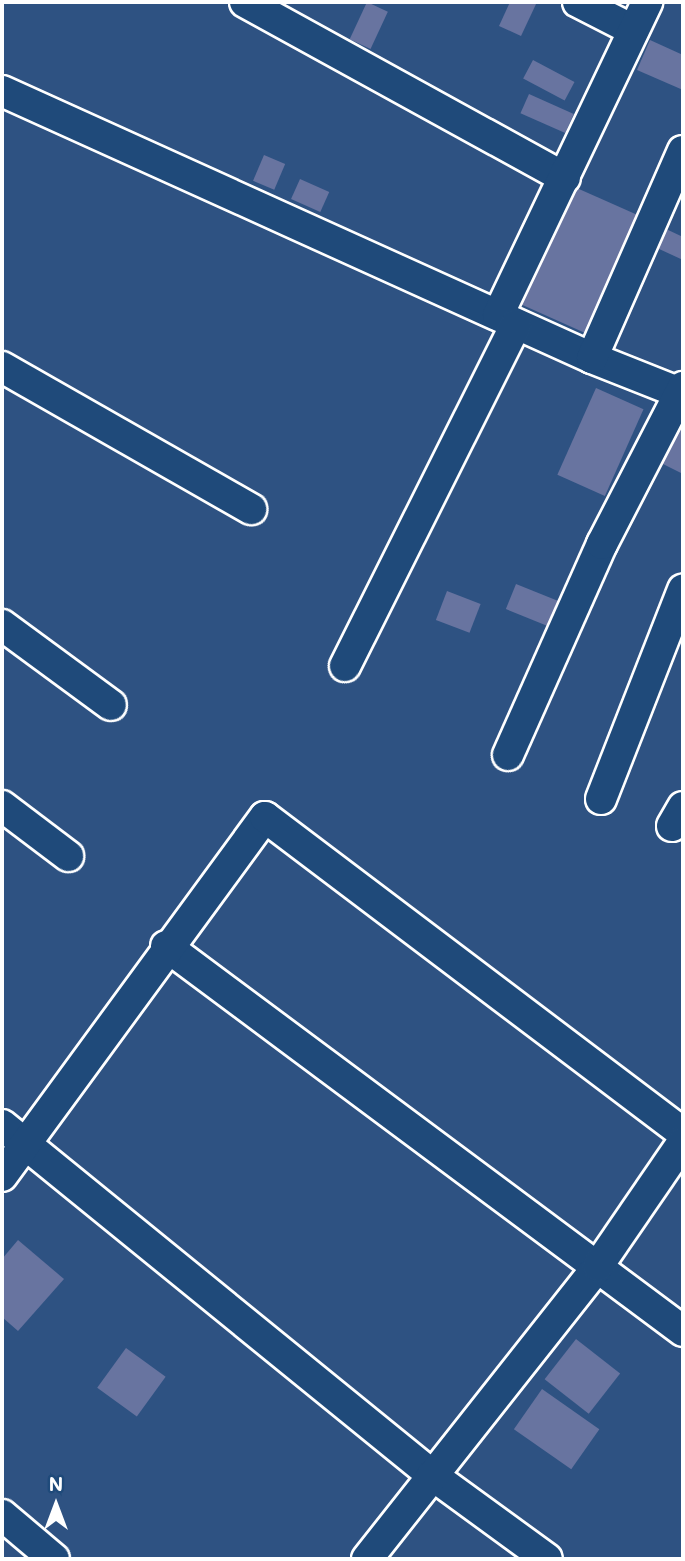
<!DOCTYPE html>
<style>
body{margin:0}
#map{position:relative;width:685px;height:1561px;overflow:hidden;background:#2e5282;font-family:Mali,sans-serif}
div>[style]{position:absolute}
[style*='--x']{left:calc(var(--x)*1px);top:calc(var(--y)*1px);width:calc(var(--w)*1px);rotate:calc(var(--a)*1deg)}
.building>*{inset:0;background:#6874a0;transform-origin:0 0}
.roads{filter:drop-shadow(2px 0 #fff) drop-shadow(-2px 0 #fff) drop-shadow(0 2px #fff) drop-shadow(0 -2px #fff)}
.street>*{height:30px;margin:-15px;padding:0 15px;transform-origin:15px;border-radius:15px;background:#1f4a7a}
span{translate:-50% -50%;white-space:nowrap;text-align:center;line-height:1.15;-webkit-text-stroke:5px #1f4a7a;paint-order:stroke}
.frame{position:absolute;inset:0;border:4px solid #fff;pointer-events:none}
.north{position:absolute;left:21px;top:1470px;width:70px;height:70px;-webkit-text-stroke:5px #1f4a7a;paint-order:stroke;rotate:0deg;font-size:19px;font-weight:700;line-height:28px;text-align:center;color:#fff}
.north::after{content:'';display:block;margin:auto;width:24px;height:32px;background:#fff;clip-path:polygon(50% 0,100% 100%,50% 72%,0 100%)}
</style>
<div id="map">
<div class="building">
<i style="left:367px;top:2px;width:23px;height:41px;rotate:25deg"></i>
<i style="clip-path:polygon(510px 2px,537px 2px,521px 36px,499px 26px)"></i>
<i style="clip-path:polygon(650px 40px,683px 55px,683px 90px,637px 70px)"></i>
<i style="left:533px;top:60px;width:47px;height:21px;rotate:28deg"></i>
<i style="left:529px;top:94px;width:49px;height:21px;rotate:24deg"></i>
<i style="left:264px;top:155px;width:23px;height:28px;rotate:23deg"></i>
<i style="left:300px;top:179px;width:32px;height:22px;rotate:24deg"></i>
<i style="left:570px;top:185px;width:82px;height:129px;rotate:24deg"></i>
<i style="clip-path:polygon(666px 229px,683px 237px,683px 260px,657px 248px)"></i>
<i style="left:596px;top:388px;width:52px;height:95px;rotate:24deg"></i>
<i style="clip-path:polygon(680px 424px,683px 426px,683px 474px,661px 463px)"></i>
<i style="left:516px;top:584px;width:59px;height:27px;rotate:22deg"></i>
<i style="left:447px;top:591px;width:36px;height:31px;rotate:21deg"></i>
<i style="clip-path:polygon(18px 1240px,64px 1279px,18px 1331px,2px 1317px,2px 1259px)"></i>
<i style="left:576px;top:1339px;width:56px;height:51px;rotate:38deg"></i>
<i style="left:126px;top:1348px;width:49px;height:49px;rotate:36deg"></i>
<i style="left:542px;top:1389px;width:70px;height:49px;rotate:35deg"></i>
</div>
<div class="roads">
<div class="street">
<i style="--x:245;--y:2;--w:365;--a:28.8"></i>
<i style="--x:578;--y:2;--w:62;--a:27"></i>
<i style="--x:2;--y:91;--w:648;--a:24.35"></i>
<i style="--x:592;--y:358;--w:98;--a:21.6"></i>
<i style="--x:498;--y:315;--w:347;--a:-64.5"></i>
<i style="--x:592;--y:358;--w:226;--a:-66.3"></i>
<i style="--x:2;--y:367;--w:287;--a:29.7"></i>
<i style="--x:2;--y:625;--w:135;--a:36.3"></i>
<i style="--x:345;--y:666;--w:382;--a:-63.4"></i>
<i style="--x:508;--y:755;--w:231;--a:-66"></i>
<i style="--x:602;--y:544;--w:177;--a:-62.7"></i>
<i style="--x:601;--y:799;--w:225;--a:-68.6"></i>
<i style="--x:2;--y:806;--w:83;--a:37.1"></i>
<i style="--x:672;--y:826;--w:22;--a:-60"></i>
<i style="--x:166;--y:946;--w:645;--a:36.67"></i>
<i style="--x:2;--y:1125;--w:554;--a:39.14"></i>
<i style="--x:432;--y:1475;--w:142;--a:36.1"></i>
<i style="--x:2;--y:1176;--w:445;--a:-53.8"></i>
<i style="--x:265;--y:817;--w:524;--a:37.09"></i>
<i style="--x:2;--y:1515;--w:68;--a:40.2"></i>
<i style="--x:367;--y:1559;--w:373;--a:-51.7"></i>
<i style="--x:598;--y:1266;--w:150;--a:-55.6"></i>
</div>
</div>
<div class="frame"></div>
<div class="north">N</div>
</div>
